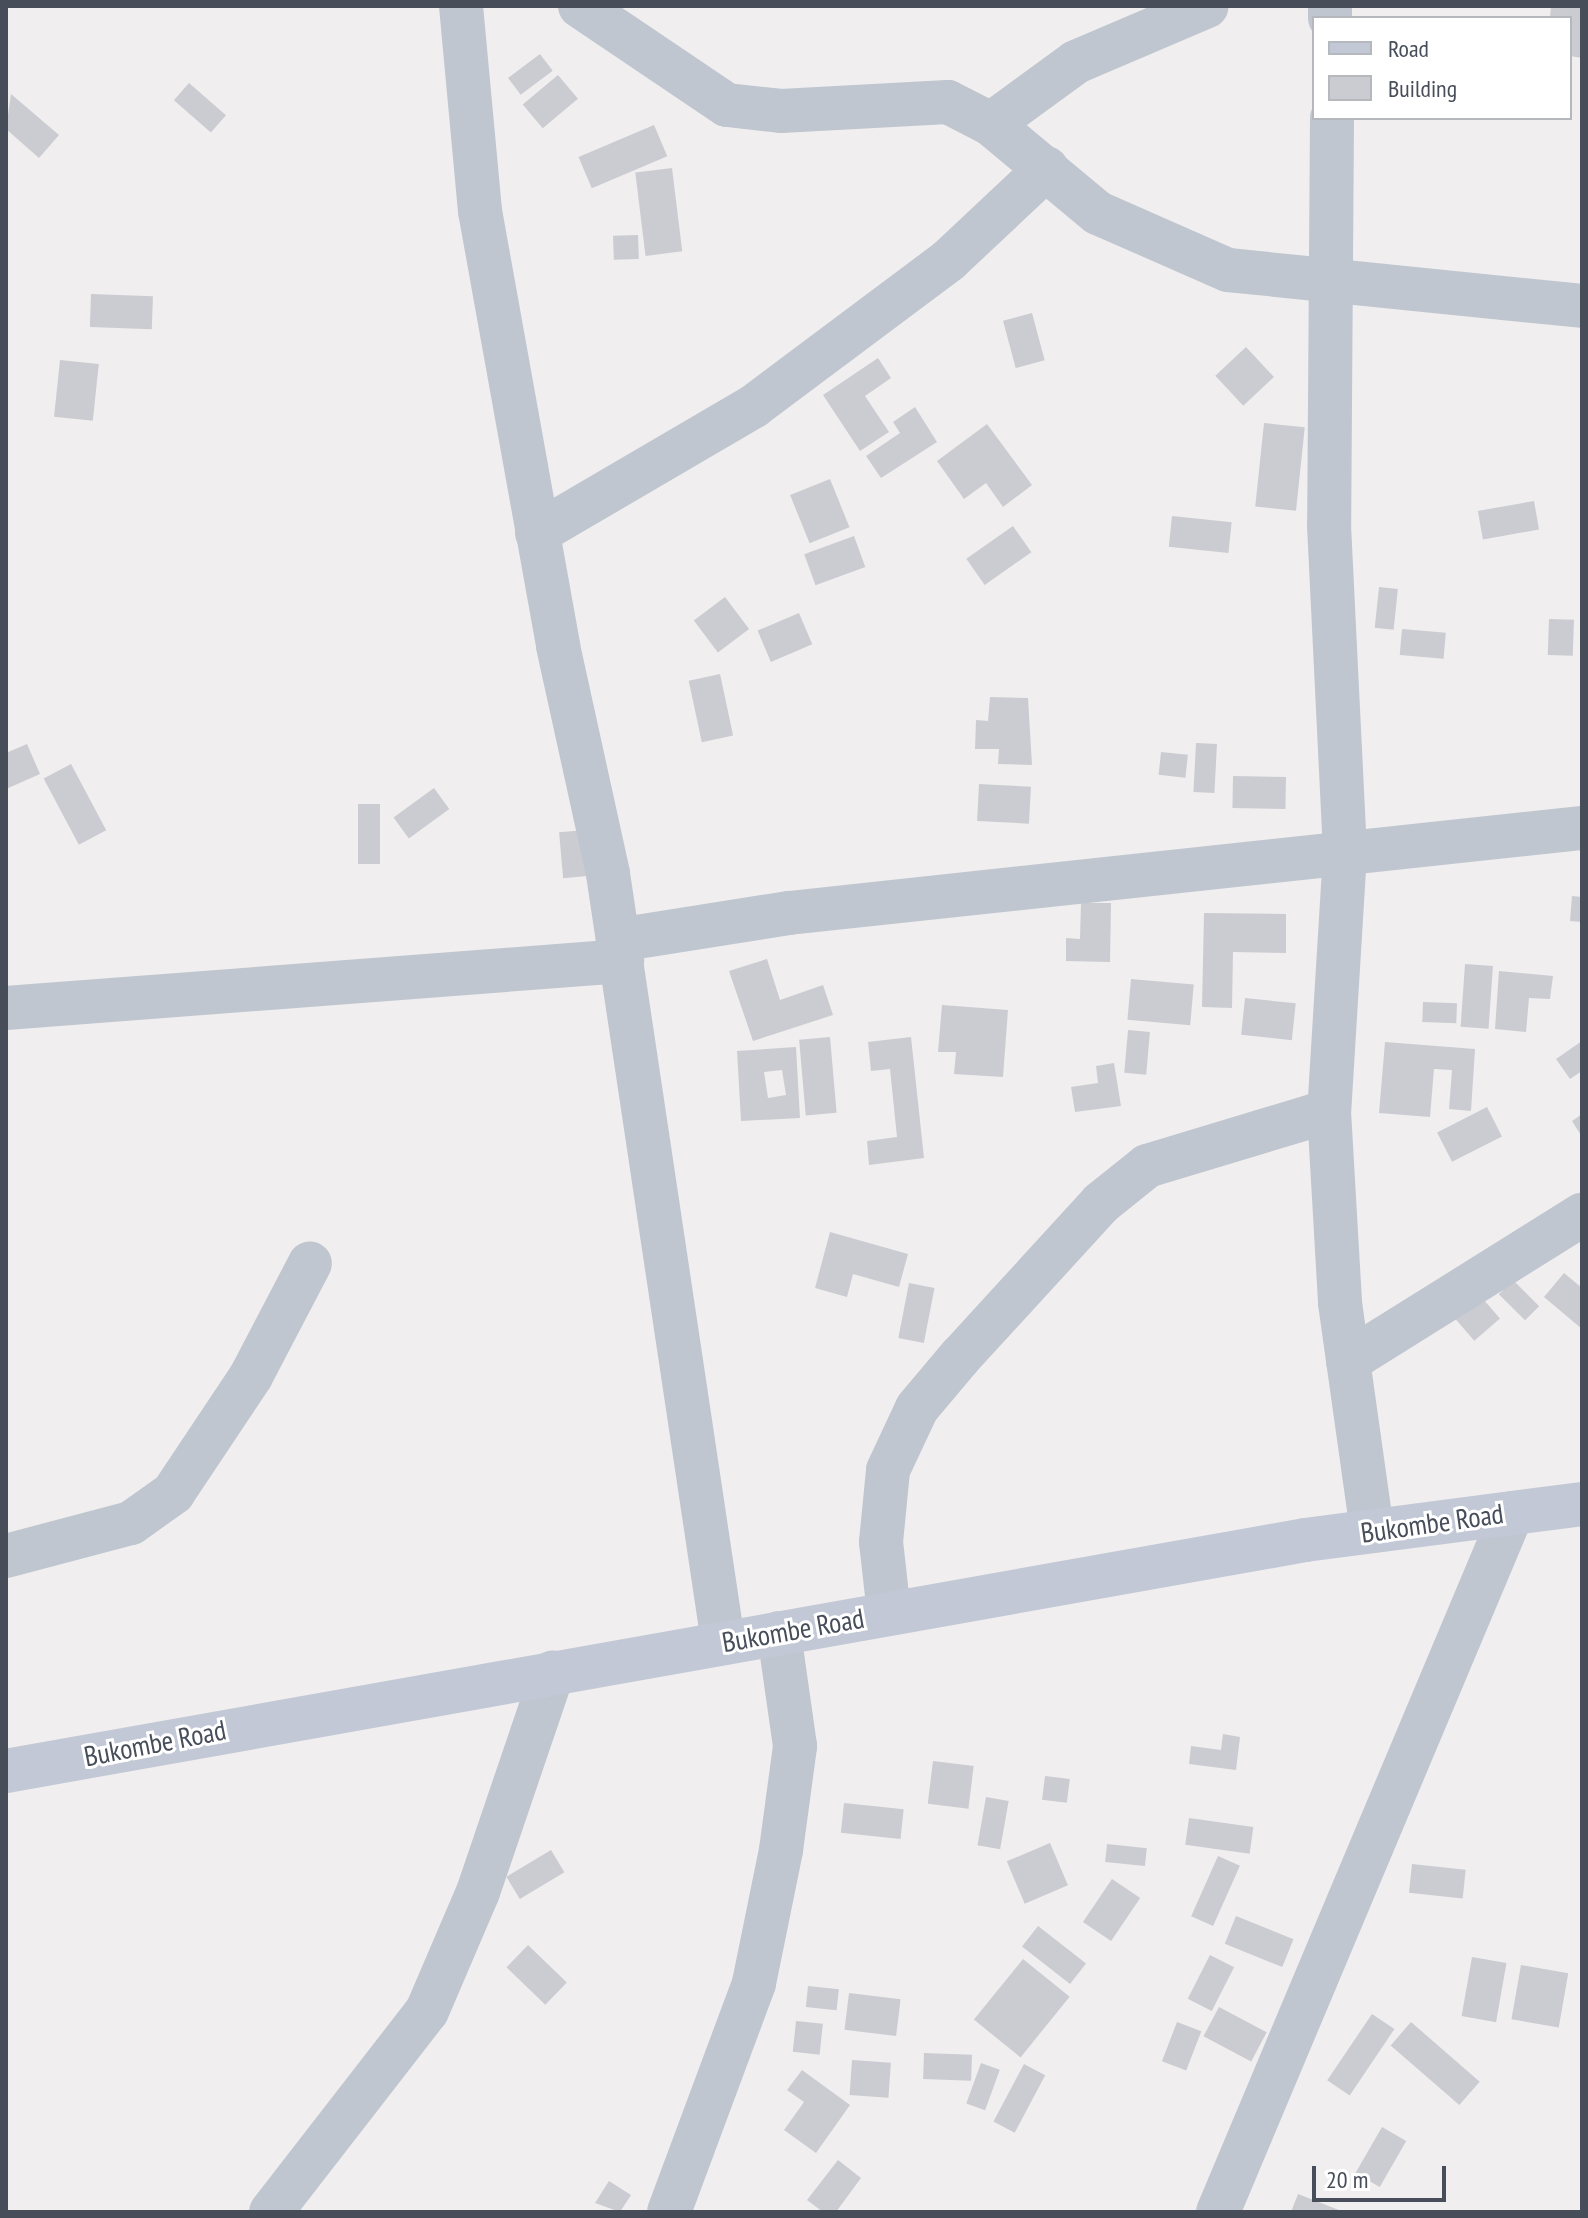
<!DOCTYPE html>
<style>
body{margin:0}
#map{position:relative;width:1588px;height:2218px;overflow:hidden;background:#f0eeee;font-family:"PT Sans Narrow",sans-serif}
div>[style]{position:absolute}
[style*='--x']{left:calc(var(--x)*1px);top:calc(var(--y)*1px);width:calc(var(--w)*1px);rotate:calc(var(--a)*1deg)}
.building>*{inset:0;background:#cbccd2;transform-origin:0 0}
.street>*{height:44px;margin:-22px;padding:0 22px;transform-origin:22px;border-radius:22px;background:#bfc6cf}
.secondary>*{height:44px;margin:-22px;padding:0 22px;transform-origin:22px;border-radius:22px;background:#c2c8d6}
span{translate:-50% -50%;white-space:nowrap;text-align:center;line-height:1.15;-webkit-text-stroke:6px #fff;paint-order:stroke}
.street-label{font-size:28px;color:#474e5a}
.frame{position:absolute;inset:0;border:8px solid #474e5a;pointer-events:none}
.legend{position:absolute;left:1312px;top:16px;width:260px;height:104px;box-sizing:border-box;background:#fff;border:2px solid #b5b8bd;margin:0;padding:10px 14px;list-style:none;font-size:24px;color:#474e5a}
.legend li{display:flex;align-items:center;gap:16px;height:40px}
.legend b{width:40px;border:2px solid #b5b8bd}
.scale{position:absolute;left:1312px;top:2166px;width:134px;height:36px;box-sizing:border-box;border:4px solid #474e5a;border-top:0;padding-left:10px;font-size:24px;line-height:28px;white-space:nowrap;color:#474e5a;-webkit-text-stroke:6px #fff;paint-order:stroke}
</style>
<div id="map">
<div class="building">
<i style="clip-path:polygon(1551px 6px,1582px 6px,1582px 58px,1570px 56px,1570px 18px,1550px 18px)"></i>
<i style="left:540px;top:54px;width:21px;height:40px;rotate:53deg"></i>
<i style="left:558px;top:75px;width:31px;height:46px;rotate:50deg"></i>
<i style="left:189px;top:83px;width:49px;height:23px;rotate:41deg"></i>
<i style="clip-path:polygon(11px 94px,59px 135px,39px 158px,6px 129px)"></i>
<i style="left:654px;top:125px;width:34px;height:82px;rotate:67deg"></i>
<i style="left:672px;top:168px;width:84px;height:37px;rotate:83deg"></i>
<i style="left:638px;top:235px;width:24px;height:25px;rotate:88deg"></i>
<i style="left:91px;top:294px;width:62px;height:33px;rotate:2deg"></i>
<i style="left:1032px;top:313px;width:49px;height:30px;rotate:75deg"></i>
<i style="left:1246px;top:347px;width:41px;height:42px;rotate:47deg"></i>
<i style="clip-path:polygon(878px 358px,891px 378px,865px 396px,889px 432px,860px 451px,823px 395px)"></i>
<i style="left:60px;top:360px;width:39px;height:57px;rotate:6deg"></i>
<i style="clip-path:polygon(915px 407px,937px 442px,881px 478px,866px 456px,900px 433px,893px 422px)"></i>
<i style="left:1264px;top:423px;width:41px;height:84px;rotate:6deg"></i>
<i style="clip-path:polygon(987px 424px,1032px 485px,1003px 507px,986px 483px,964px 499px,937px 461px)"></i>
<i style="left:830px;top:479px;width:52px;height:43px;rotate:68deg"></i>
<i style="left:1534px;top:501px;width:29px;height:57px;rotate:80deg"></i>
<i style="left:1172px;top:516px;width:60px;height:31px;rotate:6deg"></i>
<i style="left:1013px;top:526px;width:32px;height:57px;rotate:55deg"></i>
<i style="left:854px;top:536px;width:33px;height:53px;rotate:70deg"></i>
<i style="left:1379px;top:587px;width:19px;height:41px;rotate:6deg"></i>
<i style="left:725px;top:597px;width:40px;height:39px;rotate:53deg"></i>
<i style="left:799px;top:613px;width:34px;height:45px;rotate:67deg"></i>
<i style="left:1549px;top:619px;width:25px;height:36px;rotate:2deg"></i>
<i style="left:1402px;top:629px;width:44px;height:26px;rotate:5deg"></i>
<i style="left:720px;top:674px;width:63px;height:32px;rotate:78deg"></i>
<i style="clip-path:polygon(990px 697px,1028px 698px,1032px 765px,998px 764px,999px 749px,975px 749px,976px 720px,988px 721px)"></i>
<i style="left:1196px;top:743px;width:21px;height:49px;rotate:3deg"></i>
<i style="clip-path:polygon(27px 744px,40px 774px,6px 789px,6px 753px)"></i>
<i style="left:1161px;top:752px;width:27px;height:23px;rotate:6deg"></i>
<i style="left:71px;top:764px;width:75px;height:31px;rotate:62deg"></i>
<i style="left:1233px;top:776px;width:53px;height:32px;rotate:1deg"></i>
<i style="left:979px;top:784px;width:52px;height:37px;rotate:3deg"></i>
<i style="left:434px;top:788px;width:26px;height:50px;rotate:54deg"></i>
<i style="left:358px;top:804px;width:22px;height:60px"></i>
<i style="left:586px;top:830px;width:46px;height:27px;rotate:85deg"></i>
<i style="clip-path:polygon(1572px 896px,1582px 897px,1582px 922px,1570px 921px)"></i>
<i style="clip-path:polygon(1081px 903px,1111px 903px,1110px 962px,1066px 961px,1066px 938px,1080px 939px)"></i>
<i style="clip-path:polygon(1204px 913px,1286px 914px,1286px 953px,1233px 952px,1232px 1008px,1202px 1007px)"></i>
<i style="clip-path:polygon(767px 959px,780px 1000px,823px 985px,833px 1015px,753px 1041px,729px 971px)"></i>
<i style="left:1465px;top:964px;width:28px;height:63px;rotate:4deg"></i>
<i style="clip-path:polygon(1499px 971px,1553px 976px,1550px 999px,1529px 998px,1526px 1032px,1495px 1029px)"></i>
<i style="left:1131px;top:979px;width:63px;height:41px;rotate:5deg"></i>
<i style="left:1245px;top:998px;width:51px;height:37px;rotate:6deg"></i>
<i style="left:1423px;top:1002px;width:34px;height:20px;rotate:2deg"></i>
<i style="clip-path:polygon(942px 1005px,1008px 1010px,1003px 1077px,954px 1074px,956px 1052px,938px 1052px)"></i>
<i style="left:1128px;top:1030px;width:22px;height:43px;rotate:5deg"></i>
<i style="left:830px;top:1037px;width:76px;height:31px;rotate:85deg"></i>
<i style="clip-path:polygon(911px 1037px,924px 1158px,869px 1165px,867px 1141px,897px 1137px,890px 1069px,871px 1071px,868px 1042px)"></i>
<i style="clip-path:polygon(1582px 1041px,1582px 1071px,1570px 1079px,1556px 1059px)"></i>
<i style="clip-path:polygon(1385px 1042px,1475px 1049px,1471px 1111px,1449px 1109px,1452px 1070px,1434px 1069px,1430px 1117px,1379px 1113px)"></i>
<i style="clip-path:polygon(evenodd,796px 1047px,800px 1118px,741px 1121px,737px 1051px,796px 1047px,782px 1070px,786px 1095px,768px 1098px,764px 1072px,782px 1070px)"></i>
<i style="clip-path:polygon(1114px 1063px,1121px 1106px,1075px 1112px,1071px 1087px,1098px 1083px,1096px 1066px)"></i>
<i style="left:1487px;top:1107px;width:33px;height:56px;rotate:63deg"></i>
<i style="clip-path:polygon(1582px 1114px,1582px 1137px,1572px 1121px)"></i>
<i style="clip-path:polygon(830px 1232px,908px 1254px,899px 1287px,853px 1274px,847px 1297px,815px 1288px)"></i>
<i style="clip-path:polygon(1564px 1273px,1582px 1288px,1582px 1329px,1544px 1297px)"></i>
<i style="left:1513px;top:1280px;width:37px;height:20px;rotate:45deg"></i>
<i style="left:909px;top:1283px;width:26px;height:56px;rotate:11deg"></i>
<i style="left:1477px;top:1292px;width:35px;height:34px;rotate:49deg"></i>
<i style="clip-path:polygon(1223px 1734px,1240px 1737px,1236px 1770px,1189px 1764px,1191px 1746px,1221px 1750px)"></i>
<i style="left:933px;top:1761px;width:41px;height:43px;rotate:7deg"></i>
<i style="left:1045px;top:1776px;width:25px;height:24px;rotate:7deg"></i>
<i style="left:986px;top:1797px;width:23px;height:49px;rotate:10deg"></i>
<i style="left:844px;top:1803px;width:60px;height:30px;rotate:6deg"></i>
<i style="left:1189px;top:1818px;width:65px;height:27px;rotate:8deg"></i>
<i style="left:1050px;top:1843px;width:46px;height:47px;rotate:67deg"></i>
<i style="left:1107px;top:1844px;width:40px;height:18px;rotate:6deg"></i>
<i style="left:551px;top:1850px;width:26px;height:52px;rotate:59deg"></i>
<i style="left:1218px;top:1856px;width:24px;height:66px;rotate:24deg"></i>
<i style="left:1412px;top:1864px;width:54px;height:29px;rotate:6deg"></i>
<i style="left:1112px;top:1879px;width:34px;height:52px;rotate:34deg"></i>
<i style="left:1236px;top:1916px;width:62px;height:30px;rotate:22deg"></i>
<i style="left:1038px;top:1926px;width:61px;height:26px;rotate:38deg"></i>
<i style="left:528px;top:1945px;width:54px;height:31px;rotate:44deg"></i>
<i style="left:1210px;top:1955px;width:27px;height:49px;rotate:27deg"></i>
<i style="left:1472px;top:1957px;width:35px;height:60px;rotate:10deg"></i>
<i style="left:1023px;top:1959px;width:60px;height:78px;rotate:39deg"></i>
<i style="left:1521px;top:1965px;width:48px;height:55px;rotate:10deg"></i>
<i style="left:808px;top:1986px;width:31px;height:21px;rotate:6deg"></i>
<i style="left:849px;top:1993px;width:52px;height:37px;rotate:7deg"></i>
<i style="left:1219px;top:2007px;width:54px;height:33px;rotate:28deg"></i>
<i style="left:1372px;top:2014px;width:27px;height:80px;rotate:34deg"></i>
<i style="left:796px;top:2021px;width:27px;height:31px;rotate:6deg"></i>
<i style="left:1177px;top:2022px;width:26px;height:42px;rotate:21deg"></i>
<i style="left:1411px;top:2022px;width:91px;height:31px;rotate:41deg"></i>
<i style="left:924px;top:2053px;width:48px;height:26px;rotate:2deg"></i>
<i style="left:852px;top:2060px;width:39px;height:35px;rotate:4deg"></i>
<i style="left:981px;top:2063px;width:20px;height:43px;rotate:20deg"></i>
<i style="left:1024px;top:2064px;width:24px;height:65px;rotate:28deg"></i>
<i style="clip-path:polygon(802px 2070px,850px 2105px,816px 2153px,784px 2130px,804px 2102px,787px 2090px)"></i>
<i style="left:1382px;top:2127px;width:28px;height:53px;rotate:30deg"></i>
<i style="clip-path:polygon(838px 2160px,861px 2178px,836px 2212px,823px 2212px,807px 2200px)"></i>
<i style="clip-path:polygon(609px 2181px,631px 2195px,620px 2212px,595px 2203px)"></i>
<i style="clip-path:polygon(1298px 2194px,1344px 2212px,1291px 2212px)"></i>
</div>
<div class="street">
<i style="--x:461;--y:6;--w:206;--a:84.7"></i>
<i style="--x:480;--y:211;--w:442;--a:79.8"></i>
<i style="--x:558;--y:646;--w:233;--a:77.6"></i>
<i style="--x:608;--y:874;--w:777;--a:81.48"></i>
<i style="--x:580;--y:6;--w:177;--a:34"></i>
<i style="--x:727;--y:105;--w:54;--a:6.3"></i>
<i style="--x:781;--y:111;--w:167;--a:-3.1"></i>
<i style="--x:948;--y:102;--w:48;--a:27.1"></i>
<i style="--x:991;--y:124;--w:139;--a:39.8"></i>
<i style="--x:1098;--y:213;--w:142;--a:23.7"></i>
<i style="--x:1228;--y:270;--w:356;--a:5.8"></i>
<i style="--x:1330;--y:6;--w:12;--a:90"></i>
<i style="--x:1332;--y:118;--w:407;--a:90.4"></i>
<i style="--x:1329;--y:525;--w:328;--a:87.2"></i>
<i style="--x:1345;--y:853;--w:258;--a:93.5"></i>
<i style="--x:1329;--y:1111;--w:192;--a:86.7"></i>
<i style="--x:1340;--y:1303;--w:230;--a:82"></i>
<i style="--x:991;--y:124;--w:105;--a:-36.1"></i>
<i style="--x:1076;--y:62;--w:142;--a:-23.1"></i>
<i style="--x:537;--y:533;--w:251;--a:-30.3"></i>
<i style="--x:754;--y:406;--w:244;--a:-36.8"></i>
<i style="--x:949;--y:260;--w:134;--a:-43.2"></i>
<i style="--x:618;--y:940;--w:173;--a:-9"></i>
<i style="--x:789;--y:913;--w:798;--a:-6.12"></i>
<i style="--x:6;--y:1008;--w:618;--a:-4.36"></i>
<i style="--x:1348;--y:1361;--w:276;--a:-32"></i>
<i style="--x:6;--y:1556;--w:129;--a:-14.8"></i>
<i style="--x:131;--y:1523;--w:52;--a:-35.5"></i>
<i style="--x:173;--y:1493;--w:141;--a:-56.3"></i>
<i style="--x:251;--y:1376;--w:127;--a:-62.4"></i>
<i style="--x:889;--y:1613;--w:71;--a:-96.4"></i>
<i style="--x:881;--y:1542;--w:72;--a:-84.4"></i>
<i style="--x:888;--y:1470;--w:68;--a:-64.9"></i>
<i style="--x:917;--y:1408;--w:67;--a:-49.9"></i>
<i style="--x:960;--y:1357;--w:209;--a:-47.5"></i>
<i style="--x:1101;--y:1203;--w:59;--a:-38.8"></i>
<i style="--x:1147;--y:1166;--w:190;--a:-16.8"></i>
<i style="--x:271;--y:2212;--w:254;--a:-52.2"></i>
<i style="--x:427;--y:2011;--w:129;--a:-66.8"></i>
<i style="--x:478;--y:1892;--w:232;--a:-71.2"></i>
<i style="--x:669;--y:2212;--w:244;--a:-69.6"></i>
<i style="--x:754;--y:1983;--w:136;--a:-78.5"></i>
<i style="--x:781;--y:1850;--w:105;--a:-82.3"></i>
<i style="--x:795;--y:1746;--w:114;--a:-98.1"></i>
<i style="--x:1218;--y:2212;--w:758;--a:-67.19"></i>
</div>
<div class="secondary">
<i style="--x:6;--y:1771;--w:1319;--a:-10.08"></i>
<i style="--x:1305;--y:1540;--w:279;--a:-7.4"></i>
</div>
<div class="street-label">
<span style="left:1432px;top:1523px;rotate:-8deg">Bukombe Road</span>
<span style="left:793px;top:1630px;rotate:-10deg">Bukombe Road</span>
<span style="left:155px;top:1743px;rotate:-11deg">Bukombe Road</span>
</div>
<div class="frame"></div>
<ul class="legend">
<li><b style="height:10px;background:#c2c8d6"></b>Road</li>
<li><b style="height:22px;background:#cbccd2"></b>Building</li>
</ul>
<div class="scale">20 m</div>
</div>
